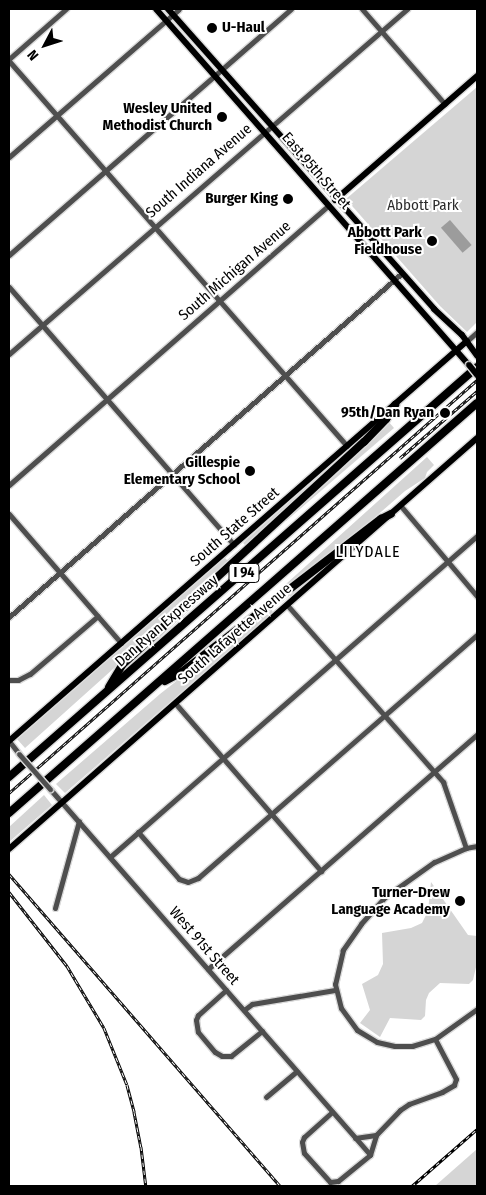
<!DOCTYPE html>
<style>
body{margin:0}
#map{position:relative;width:486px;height:1195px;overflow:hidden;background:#fff;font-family:"Fira Sans Condensed",sans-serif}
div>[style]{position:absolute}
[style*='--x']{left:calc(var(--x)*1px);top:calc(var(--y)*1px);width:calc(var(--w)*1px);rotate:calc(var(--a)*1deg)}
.green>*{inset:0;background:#d5d5d5}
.water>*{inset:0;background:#9c9c9c;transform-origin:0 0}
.roads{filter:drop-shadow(1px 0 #dbdbdb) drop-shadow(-1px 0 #dbdbdb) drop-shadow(0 1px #dbdbdb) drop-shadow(0 -1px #dbdbdb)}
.minor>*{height:5px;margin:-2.5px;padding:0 2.5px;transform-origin:2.5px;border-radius:2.5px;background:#4e4e4e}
.major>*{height:6px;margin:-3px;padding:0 3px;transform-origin:3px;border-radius:3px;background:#000}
.highway>*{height:8px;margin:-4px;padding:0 4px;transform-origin:4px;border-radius:4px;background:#000}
.rail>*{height:3px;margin-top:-1.5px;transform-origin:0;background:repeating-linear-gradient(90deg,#fff 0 4px,#000 0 8px);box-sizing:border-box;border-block:1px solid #000}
.bridges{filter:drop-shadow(1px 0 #dbdbdb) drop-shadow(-1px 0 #dbdbdb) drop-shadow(0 1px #dbdbdb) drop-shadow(0 -1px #dbdbdb)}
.minor-bridge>*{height:5px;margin:-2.5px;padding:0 2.5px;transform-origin:2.5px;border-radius:2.5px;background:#4e4e4e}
.major-bridge>*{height:6px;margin:-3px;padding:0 3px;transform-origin:3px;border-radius:3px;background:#000}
.dots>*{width:14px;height:14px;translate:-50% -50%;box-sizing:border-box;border:2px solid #fff;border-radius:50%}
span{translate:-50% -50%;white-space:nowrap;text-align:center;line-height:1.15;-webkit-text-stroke:4px #fff;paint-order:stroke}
.shield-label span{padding:1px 4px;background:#fff;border:1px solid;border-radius:4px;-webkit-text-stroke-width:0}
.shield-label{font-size:14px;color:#000;font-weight:700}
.poi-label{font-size:15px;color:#000;font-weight:700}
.left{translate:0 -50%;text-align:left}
.right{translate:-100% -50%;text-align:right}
.street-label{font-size:15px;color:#000}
.park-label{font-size:15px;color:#2c2c2c}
.neighbourhood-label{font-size:16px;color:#000;letter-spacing:1px}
.frame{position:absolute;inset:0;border:10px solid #000;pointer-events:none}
.north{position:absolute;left:20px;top:20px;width:50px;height:50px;-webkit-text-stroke:4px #fff;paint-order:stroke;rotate:230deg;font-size:14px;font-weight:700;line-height:20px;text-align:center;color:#000}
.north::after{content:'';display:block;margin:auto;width:18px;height:22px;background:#000;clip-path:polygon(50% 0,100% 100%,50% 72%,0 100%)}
</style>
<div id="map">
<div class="green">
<i style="clip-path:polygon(477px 87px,477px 322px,467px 332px,440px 306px,346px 199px)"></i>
<i style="clip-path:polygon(388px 421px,394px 428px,286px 521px,284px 520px)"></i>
<i style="clip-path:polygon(427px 457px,434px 465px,427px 472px,425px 478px,405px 491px,350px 539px,246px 620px)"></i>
<i style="clip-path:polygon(336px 461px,337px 463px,220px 573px,25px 748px,17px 739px,232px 551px,225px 558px,227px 560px,245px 545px,243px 543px,246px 540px)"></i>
<i style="clip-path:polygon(344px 550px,291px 597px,289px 595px,272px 610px,273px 613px,65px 793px,56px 784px,160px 694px)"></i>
<i style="clip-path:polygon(44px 795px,52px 805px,9px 842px,9px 827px)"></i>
<i style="clip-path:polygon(431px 882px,468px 935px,477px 936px,477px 963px,473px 980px,469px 984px,440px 983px,429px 993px,426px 1000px,425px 1016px,421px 1020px,390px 1018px,380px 1037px,360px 1023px,370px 1010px,362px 984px,378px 975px,383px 964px,382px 933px,411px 928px,422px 923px,428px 911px)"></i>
<i style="clip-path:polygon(477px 1149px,477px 1186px,435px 1186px)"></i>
</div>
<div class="water">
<i style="left:450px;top:220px;width:33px;height:12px;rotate:49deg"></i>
</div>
<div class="roads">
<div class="minor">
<i style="--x:362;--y:9;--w:126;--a:48.9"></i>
<i style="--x:9;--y:59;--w:76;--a:-41.3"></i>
<i style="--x:9;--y:61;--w:512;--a:48.72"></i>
<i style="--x:9;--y:157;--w:225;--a:-41"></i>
<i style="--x:9;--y:255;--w:374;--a:-41.1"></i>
<i style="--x:9;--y:287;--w:342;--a:48.9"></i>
<i style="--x:467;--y:341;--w:13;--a:-42"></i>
<i style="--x:9;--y:354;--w:527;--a:-40.92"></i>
<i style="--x:9;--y:485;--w:425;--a:-41.2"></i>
<i style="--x:400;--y:505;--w:119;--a:49.8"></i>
<i style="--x:9;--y:514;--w:171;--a:49"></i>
<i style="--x:288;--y:606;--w:235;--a:48.6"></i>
<i style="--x:443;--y:782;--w:70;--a:70.8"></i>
<i style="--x:9;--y:617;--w:522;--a:-41.2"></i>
<i style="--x:9;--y:680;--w:9;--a:0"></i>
<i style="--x:18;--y:680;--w:13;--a:-27"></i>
<i style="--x:30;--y:674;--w:89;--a:-40.5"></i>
<i style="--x:175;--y:703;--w:223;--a:49"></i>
<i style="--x:9;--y:741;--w:16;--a:52"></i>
<i style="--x:50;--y:789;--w:486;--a:48.8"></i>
<i style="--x:138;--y:832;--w:62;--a:48.9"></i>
<i style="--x:179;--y:879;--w:9;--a:18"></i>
<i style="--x:188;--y:882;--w:11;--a:-22"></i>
<i style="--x:198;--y:878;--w:370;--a:-41.1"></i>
<i style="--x:477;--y:846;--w:11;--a:170"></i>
<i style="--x:466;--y:848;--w:35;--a:156"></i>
<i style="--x:434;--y:862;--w:60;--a:144.5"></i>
<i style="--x:385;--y:897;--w:36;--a:132"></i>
<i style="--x:361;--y:924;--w:32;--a:125"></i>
<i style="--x:343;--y:950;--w:35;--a:103"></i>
<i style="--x:335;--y:984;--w:25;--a:76"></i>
<i style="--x:341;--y:1008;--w:27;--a:54"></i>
<i style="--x:357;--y:1030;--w:23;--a:31"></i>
<i style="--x:377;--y:1042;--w:18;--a:13"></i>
<i style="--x:395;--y:1046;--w:17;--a:0"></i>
<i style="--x:412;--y:1046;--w:24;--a:-17"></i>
<i style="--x:435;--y:1039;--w:52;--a:-35.5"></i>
<i style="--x:110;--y:857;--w:488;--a:-41.2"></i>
<i style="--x:55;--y:908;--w:90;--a:-74.6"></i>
<i style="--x:208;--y:969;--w:357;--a:-41.1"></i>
<i style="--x:226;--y:990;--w:38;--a:138"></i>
<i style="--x:198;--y:1015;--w:5;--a:112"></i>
<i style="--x:196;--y:1020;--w:12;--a:81"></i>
<i style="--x:198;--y:1032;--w:26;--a:50"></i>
<i style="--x:215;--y:1052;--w:8;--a:30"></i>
<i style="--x:222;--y:1056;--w:9;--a:0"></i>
<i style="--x:231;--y:1056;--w:40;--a:-39"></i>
<i style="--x:244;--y:1010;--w:10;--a:-37"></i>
<i style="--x:252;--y:1004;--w:84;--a:-9.6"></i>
<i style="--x:266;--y:1097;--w:40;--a:-40"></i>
<i style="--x:332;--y:1112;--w:38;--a:138"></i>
<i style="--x:304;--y:1137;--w:5;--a:112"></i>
<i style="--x:302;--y:1142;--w:11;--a:80"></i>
<i style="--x:304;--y:1153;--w:39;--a:48"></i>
<i style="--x:330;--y:1182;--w:8;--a:-7"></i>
<i style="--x:338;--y:1181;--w:41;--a:-39.1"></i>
<i style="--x:370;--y:1155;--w:21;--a:-73"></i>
<i style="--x:376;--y:1135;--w:35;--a:-46"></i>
<i style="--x:400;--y:1110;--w:11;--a:-34"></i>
<i style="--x:409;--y:1104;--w:35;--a:-20"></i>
<i style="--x:442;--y:1092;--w:14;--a:-30"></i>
<i style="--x:454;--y:1085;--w:6;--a:-72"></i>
<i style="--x:456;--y:1079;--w:45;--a:-117.7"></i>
<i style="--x:355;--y:1138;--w:21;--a:-8"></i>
</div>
<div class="major">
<i style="--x:156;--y:9;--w:474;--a:48.7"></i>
<i style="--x:168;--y:9;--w:401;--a:48.4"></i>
<i style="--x:434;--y:309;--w:38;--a:43"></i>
<i style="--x:462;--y:335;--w:26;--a:54"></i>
<i style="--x:335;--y:200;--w:189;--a:-41.1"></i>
<i style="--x:9;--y:741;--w:608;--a:-41.13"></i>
<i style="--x:9;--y:849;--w:623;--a:-41.29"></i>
</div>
<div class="highway">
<i style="--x:165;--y:681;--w:19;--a:-28"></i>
<i style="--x:182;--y:672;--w:251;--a:-37.6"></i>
<i style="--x:381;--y:519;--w:11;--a:-27"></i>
<i style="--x:109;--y:687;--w:26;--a:-59"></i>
<i style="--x:122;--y:665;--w:329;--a:-42.7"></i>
<i style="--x:364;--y:442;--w:32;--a:-46"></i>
<i style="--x:386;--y:419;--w:17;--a:-57"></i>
<i style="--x:9;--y:777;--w:622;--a:-41.22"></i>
<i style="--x:9;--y:813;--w:622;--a:-41.22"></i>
</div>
</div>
<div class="rail">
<i style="--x:400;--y:458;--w:102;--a:-41"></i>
<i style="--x:9;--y:793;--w:624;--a:-41.43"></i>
<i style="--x:9;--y:874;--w:413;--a:49"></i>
<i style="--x:9;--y:892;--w:94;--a:51.9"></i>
<i style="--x:67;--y:966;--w:72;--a:59.2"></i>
<i style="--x:104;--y:1028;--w:61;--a:68"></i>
<i style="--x:127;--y:1085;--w:28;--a:75"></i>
<i style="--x:134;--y:1112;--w:36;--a:79"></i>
<i style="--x:141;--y:1147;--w:39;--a:83"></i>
<i style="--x:412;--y:1186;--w:86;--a:-41.2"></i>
</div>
<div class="bridges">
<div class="minor-bridge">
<i style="--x:19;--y:754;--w:47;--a:48.5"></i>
</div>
<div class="major-bridge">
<i style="--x:469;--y:365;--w:13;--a:51"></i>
</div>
</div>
<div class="dots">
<i style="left:212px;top:28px;background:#000"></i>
<i style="left:222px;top:117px;background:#000"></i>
<i style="left:288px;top:199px;background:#000"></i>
<i style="left:432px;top:241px;background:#000"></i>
<i style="left:445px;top:413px;background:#000"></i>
<i style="left:250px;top:471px;background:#000"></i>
<i style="left:460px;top:901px;background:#000"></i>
</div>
<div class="shield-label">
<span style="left:244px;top:573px">I 94</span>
</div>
<div class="poi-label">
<span class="left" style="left:222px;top:28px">U-Haul</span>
<span class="right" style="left:212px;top:117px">Wesley United<br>Methodist Church</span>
<span class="right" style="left:278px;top:199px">Burger King</span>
<span class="right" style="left:422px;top:241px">Abbott Park<br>Fieldhouse</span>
<span class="right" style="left:434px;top:413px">95th/Dan Ryan</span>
<span class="right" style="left:240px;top:471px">Gillespie<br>Elementary School</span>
<span class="right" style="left:450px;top:901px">Turner-Drew<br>Language Academy</span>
</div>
<div class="street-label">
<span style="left:199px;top:171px;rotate:-41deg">South Indiana Avenue</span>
<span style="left:316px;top:171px;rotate:49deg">East 95th Street</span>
<span style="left:235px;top:271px;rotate:-41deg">South Michigan Avenue</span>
<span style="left:235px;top:527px;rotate:-41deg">South State Street</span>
<span style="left:167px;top:621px;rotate:-41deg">Dan Ryan Expressway</span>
<span style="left:235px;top:634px;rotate:-41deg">South Lafayette Avenue</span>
<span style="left:204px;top:946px;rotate:49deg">West 91st Street</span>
</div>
<div class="park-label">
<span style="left:423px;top:206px">Abbott Park</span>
</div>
<div class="neighbourhood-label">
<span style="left:368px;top:552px">LILYDALE</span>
</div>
<div class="frame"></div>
<div class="north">N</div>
</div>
